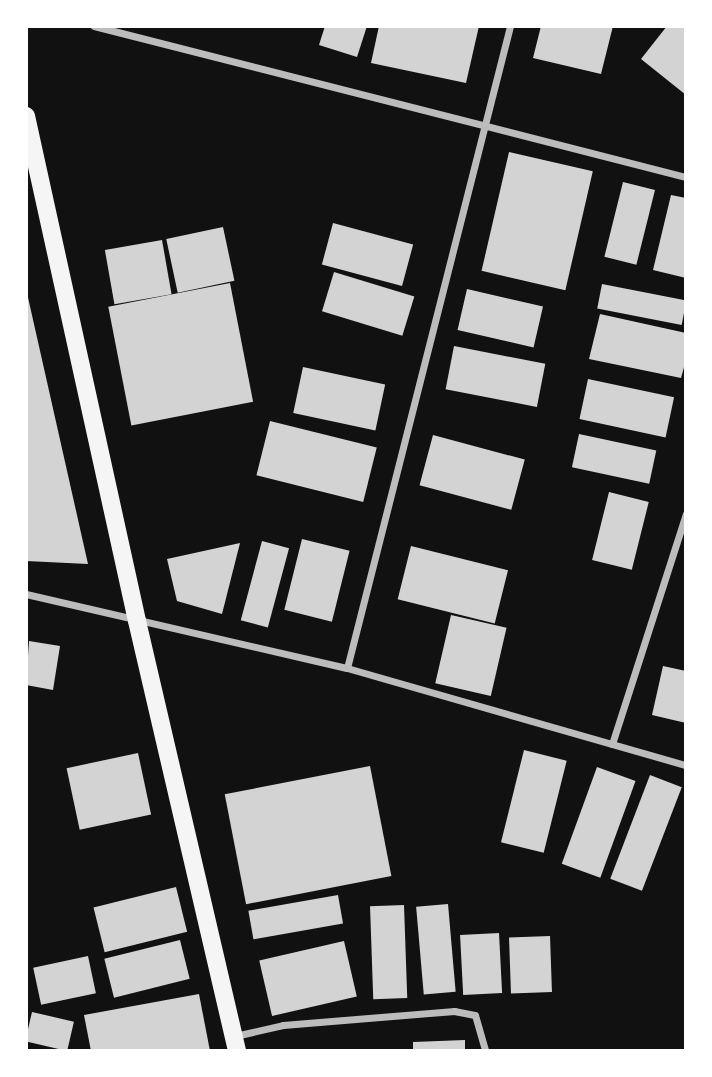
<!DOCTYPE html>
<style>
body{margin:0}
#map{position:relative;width:712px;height:1077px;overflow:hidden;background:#111;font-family:Mulish,sans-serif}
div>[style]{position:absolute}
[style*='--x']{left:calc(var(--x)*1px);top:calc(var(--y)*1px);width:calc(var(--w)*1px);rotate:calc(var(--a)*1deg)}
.building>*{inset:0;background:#d3d3d3;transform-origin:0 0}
.minor>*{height:7px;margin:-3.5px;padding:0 3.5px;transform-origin:3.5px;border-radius:3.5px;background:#bcbcbc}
.primary>*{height:18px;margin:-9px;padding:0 9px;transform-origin:9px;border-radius:9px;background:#f5f5f5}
span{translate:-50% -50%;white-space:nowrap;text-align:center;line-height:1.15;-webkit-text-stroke:7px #fff;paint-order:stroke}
.frame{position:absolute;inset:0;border:28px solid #fff;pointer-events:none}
</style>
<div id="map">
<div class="building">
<i style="clip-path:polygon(325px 26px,367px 26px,357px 57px,319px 45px)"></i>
<i style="clip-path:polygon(379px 26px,479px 26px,466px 83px,371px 63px)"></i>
<i style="clip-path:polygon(541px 26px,613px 26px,601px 74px,533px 58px)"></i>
<i style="clip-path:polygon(667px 26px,686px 26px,686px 95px,641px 59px)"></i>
<i style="left:509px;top:152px;width:86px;height:122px;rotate:13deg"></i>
<i style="left:623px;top:182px;width:33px;height:77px;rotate:14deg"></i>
<i style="clip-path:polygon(671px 195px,686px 198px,686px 278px,653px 270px)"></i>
<i style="left:333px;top:223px;width:83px;height:43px;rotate:15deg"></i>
<i style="left:223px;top:227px;width:55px;height:58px;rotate:78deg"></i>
<i style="left:162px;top:240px;width:55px;height:58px;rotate:80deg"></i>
<i style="left:334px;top:272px;width:84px;height:41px;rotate:17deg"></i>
<i style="left:230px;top:283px;width:121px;height:124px;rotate:79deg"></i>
<i style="left:602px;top:284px;width:86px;height:25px;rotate:11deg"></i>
<i style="left:467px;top:289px;width:78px;height:42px;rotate:13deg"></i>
<i style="clip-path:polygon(26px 293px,27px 293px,88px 564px,26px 561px)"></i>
<i style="clip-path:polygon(600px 314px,686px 333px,686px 360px,681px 378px,589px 359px)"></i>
<i style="left:454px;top:346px;width:93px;height:44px;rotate:11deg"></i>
<i style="left:303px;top:367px;width:84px;height:47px;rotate:12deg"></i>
<i style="left:588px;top:379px;width:88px;height:41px;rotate:12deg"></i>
<i style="left:270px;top:421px;width:110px;height:56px;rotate:14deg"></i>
<i style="left:579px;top:434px;width:79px;height:34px;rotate:12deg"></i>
<i style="left:433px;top:435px;width:95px;height:52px;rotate:15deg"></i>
<i style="left:609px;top:492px;width:41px;height:70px;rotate:14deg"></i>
<i style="left:302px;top:539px;width:49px;height:73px;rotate:14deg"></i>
<i style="left:262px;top:541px;width:28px;height:82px;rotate:15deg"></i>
<i style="clip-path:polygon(240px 543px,222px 614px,177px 601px,167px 559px)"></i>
<i style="left:411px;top:546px;width:100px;height:55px;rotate:14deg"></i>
<i style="left:451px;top:615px;width:57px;height:70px;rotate:13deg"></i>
<i style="clip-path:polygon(29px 641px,60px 646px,53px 690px,26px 685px)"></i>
<i style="clip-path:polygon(663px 666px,686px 671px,686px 723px,652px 715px)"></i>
<i style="left:524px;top:750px;width:44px;height:95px;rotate:14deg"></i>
<i style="left:138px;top:753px;width:63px;height:73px;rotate:78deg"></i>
<i style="left:370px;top:766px;width:112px;height:148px;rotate:79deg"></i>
<i style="left:597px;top:767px;width:41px;height:103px;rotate:20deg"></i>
<i style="left:650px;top:775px;width:34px;height:111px;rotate:21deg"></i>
<i style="left:176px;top:887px;width:46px;height:85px;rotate:76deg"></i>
<i style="left:338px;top:895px;width:29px;height:91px;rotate:80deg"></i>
<i style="left:448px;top:904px;width:88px;height:32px;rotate:85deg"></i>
<i style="left:404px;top:905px;width:93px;height:34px;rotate:88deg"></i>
<i style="left:499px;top:933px;width:60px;height:39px;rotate:87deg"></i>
<i style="left:550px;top:936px;width:56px;height:41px;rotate:88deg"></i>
<i style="left:180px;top:940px;width:40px;height:78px;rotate:76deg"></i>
<i style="left:344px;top:941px;width:57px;height:87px;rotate:77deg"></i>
<i style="left:88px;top:956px;width:38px;height:56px;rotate:78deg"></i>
<i style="clip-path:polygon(199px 994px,210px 1051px,91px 1051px,84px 1015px)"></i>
<i style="left:32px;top:1012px;width:43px;height:30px;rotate:13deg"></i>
<i style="clip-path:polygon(465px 1040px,465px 1051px,413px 1051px,413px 1042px)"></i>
</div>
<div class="minor">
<i style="--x:94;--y:26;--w:611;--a:14.31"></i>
<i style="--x:26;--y:594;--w:329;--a:13"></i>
<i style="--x:347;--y:668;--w:353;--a:16"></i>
<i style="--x:347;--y:668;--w:662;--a:-75.75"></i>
<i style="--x:612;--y:744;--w:242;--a:-72.2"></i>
<i style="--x:235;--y:1036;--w:49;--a:-12.9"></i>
<i style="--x:283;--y:1025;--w:172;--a:-4.7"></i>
<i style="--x:454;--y:1011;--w:21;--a:11"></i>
<i style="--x:475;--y:1015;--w:37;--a:74"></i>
</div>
<div class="primary">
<i style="--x:26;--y:116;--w:517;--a:77.6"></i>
<i style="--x:137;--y:621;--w:441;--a:76.9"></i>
</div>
<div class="frame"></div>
</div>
